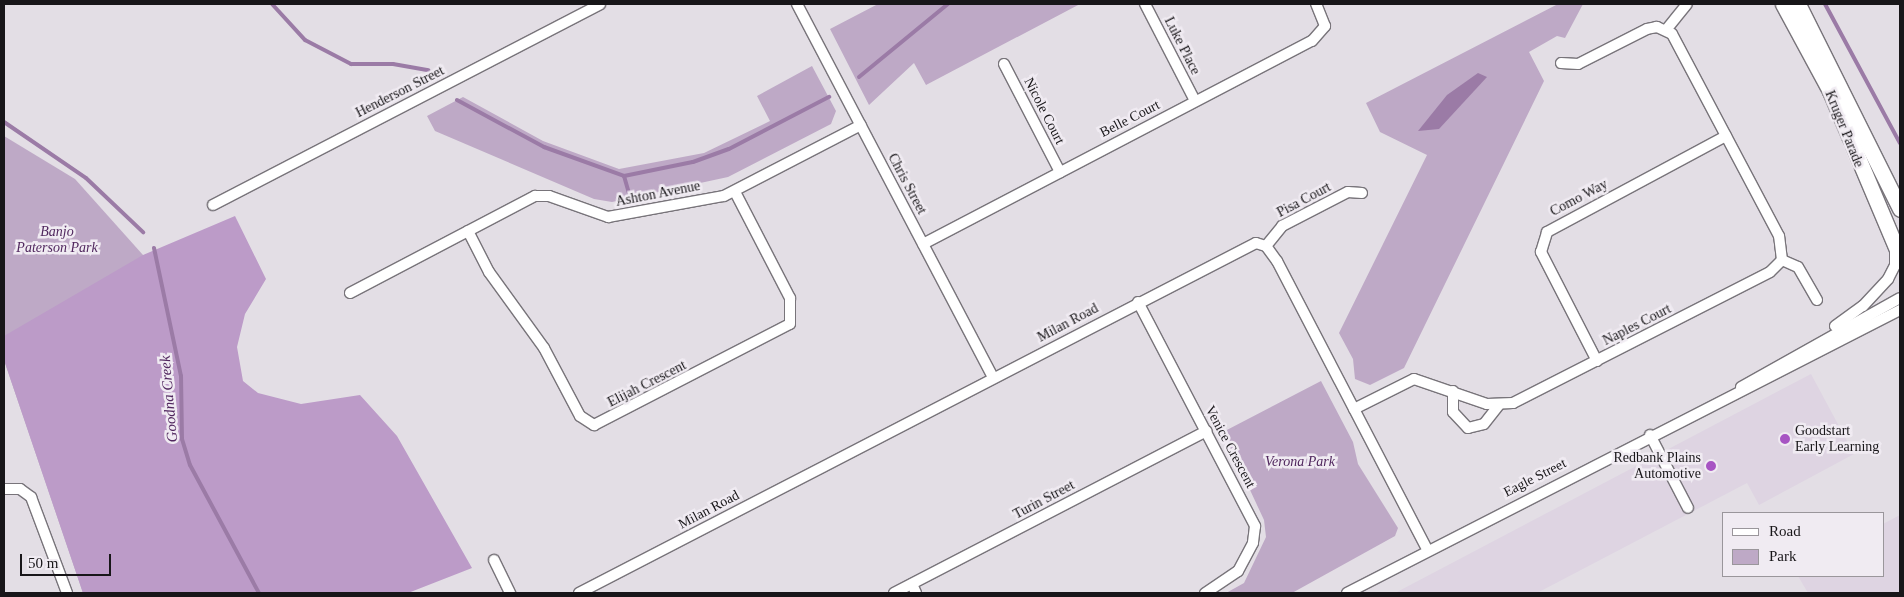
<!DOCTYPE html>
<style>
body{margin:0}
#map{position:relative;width:1904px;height:597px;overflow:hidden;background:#e3dee5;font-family:"Times New Roman",serif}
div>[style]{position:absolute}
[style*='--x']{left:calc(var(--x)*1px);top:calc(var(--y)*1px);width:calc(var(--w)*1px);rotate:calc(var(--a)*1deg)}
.built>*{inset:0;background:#ded4e2}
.green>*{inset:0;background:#bea9c6}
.forest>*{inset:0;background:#bc9bc8}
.water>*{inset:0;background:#9b7ba6}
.stream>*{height:4px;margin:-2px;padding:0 2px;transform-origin:2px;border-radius:2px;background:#9b7ba6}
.roads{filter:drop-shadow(1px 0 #78747a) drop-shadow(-1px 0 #78747a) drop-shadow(0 1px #78747a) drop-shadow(0 -1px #78747a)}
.street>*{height:10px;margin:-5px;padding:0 5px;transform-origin:5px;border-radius:5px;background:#fff}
.secondary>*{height:15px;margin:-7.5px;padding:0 7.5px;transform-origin:7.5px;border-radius:7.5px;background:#fff}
.dots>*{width:14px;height:14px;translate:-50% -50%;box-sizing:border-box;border:2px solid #f0ebf2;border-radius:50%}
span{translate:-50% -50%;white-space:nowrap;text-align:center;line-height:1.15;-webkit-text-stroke:5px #f0ebf2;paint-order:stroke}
.street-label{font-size:14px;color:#181619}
.park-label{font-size:14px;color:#50275e;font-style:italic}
.poi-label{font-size:14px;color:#181619}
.left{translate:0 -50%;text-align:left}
.right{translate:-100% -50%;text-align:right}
.water-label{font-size:15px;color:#51275f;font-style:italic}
.frame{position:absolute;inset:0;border:5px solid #181619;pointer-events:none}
.legend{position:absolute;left:1722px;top:512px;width:162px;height:65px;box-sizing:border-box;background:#f0ebf2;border:1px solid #9a969b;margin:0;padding:6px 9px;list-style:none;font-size:15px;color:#181619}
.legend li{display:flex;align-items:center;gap:10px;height:25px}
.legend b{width:25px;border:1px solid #9a969b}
.scale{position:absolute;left:20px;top:554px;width:91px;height:22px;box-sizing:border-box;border:2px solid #181619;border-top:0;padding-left:6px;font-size:15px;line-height:18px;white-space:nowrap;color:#181619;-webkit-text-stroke:4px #f0ebf2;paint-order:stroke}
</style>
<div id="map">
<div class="built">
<i style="clip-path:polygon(1811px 374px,1854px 454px,1759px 505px,1747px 483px,1537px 593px,1395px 593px)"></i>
<i style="clip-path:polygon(1900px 515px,1900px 593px,1808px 593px,1798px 576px,1883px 576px,1883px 524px)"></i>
</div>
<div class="green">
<i style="clip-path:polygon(878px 4px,1080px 4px,926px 85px,914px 63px,869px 105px,830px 29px)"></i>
<i style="clip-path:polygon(1558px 4px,1583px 4px,1565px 38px,1557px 36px,1529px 52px,1544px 81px,1404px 368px,1370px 385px,1355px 379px,1353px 359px,1339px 333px,1427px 155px,1380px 132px,1366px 103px)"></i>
<i style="clip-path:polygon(812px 66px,836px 111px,831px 124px,728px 177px,612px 202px,594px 199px,435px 131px,427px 116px,463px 97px,543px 141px,619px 169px,704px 153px,770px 121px,757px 96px)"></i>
<i style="clip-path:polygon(4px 136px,75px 179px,143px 255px,187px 419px,83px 593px,4px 360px)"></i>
<i style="clip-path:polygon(1321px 381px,1353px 442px,1358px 464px,1398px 528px,1395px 536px,1292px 593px,1226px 593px,1244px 583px,1266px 537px,1264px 520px,1223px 432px)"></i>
</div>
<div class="forest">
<i style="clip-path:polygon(235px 216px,266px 279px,245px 314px,237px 347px,243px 381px,258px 393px,301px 404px,360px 395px,397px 436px,472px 568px,408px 593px,83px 593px,4px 360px,4px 336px,143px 255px)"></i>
</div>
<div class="water">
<i style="clip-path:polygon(1478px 73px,1487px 77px,1439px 129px,1418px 131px,1447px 95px)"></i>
</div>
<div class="stream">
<i style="--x:272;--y:4;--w:49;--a:47.5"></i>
<i style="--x:305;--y:40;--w:52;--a:27.6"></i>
<i style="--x:351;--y:64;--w:42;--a:0"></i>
<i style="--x:393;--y:64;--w:36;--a:10"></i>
<i style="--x:1825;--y:4;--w:158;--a:61.7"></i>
<i style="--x:859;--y:77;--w:115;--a:-39.4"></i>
<i style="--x:457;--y:100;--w:99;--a:28.4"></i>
<i style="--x:544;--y:147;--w:85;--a:19.9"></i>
<i style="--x:624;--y:176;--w:70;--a:-11.5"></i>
<i style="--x:693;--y:162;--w:38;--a:-20"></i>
<i style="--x:729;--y:149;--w:113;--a:-27.5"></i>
<i style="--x:4;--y:122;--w:99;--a:34.3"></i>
<i style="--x:86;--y:178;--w:79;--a:43.5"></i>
<i style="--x:624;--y:176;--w:18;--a:74"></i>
<i style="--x:154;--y:248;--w:131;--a:78.1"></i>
<i style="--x:181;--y:376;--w:63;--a:89.1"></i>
<i style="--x:182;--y:439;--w:27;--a:73"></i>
<i style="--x:190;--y:465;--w:145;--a:61.7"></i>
</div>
<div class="roads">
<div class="street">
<i style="--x:797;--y:4;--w:422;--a:62.3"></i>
<i style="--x:1145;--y:4;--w:109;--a:62.7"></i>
<i style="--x:1666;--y:30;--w:33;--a:-51"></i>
<i style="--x:1004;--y:64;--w:122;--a:62.6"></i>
<i style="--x:213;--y:205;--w:436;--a:-27.4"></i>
<i style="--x:468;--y:231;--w:46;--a:62.9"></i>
<i style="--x:489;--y:272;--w:94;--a:54.1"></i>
<i style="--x:544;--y:348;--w:77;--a:62.1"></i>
<i style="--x:580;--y:416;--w:17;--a:33"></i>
<i style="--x:594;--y:425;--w:220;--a:-27.3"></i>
<i style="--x:790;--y:324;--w:26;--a:-90"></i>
<i style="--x:790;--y:298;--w:119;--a:-117.4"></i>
<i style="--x:923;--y:244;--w:439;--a:-27.6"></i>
<i style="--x:1312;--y:41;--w:20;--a:-49"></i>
<i style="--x:1325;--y:26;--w:24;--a:-112"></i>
<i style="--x:1266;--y:246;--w:26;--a:-51"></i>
<i style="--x:1282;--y:226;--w:74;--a:-27.3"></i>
<i style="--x:1348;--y:192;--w:14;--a:4"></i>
<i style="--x:1782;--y:260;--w:17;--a:24"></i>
<i style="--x:1798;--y:267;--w:38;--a:60"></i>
<i style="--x:350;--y:293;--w:209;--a:-27.7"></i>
<i style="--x:535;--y:196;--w:14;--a:0"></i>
<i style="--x:549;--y:196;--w:63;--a:19.6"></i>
<i style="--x:608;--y:217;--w:118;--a:-10.3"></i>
<i style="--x:724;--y:196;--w:154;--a:-27.4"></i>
<i style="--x:1138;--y:302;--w:253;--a:62.4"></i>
<i style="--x:1255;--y:526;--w:17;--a:97"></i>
<i style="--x:1253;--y:543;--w:32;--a:118"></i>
<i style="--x:1238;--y:571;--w:40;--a:146"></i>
<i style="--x:1835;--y:326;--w:34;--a:-36"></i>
<i style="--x:1863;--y:306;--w:37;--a:-47"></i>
<i style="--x:1888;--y:279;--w:16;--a:-63"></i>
<i style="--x:1895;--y:265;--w:16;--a:-90"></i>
<i style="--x:1597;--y:361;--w:123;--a:-117.2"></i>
<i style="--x:1541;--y:252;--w:21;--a:-73"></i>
<i style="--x:1547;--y:232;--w:203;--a:-28.2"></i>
<i style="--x:1741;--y:387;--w:182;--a:-29.2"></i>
<i style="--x:1453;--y:391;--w:21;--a:90"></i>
<i style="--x:1453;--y:412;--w:22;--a:47"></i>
<i style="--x:1468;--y:428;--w:16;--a:-14"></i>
<i style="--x:1484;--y:424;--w:24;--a:-52"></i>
<i style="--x:1354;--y:409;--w:67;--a:-26.6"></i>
<i style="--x:1414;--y:379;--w:77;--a:18.9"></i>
<i style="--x:1487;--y:404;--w:26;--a:-2"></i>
<i style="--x:1513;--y:403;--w:288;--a:-27"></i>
<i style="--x:1770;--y:272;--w:17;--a:-45"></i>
<i style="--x:1782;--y:260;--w:24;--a:-97"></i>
<i style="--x:1779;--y:236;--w:229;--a:-117.9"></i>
<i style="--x:1672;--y:34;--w:17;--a:-155"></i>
<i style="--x:1657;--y:27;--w:10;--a:169"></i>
<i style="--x:1647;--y:29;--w:77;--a:153.1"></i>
<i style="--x:1578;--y:64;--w:17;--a:-177"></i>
<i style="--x:1650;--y:435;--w:82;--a:62.5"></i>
<i style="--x:4;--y:489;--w:16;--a:0"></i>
<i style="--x:20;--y:489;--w:14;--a:36"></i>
<i style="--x:31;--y:497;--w:103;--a:69.4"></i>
<i style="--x:494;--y:560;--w:37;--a:64"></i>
<i style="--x:912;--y:584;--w:10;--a:66"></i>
<i style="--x:579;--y:593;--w:762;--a:-27.34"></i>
<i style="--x:1256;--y:243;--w:10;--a:17"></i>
<i style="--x:1266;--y:246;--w:19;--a:54"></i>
<i style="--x:1277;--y:261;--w:325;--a:62.5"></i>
<i style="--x:894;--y:593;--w:352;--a:-27.4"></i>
<i style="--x:1347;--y:593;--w:621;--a:-27.1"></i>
</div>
<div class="secondary">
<i style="--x:1783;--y:4;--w:99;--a:61.6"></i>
<i style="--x:1830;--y:91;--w:180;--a:67.1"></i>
<i style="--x:1798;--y:4;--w:229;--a:63.5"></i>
</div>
</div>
<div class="dots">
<i style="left:1785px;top:439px;background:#a754c3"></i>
<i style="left:1711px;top:466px;background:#a754c3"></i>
</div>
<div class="street-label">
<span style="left:1182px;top:46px;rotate:63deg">Luke Place</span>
<span style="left:400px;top:92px;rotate:-27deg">Henderson Street</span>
<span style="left:1044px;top:111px;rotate:63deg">Nicole Court</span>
<span style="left:1130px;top:119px;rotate:-27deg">Belle Court</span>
<span style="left:1844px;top:129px;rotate:68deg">Kruger Parade</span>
<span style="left:907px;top:184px;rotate:62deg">Chris Street</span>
<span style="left:658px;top:194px;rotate:-11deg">Ashton Avenue</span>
<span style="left:1579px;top:198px;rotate:-28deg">Como Way</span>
<span style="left:1304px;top:200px;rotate:-28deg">Pisa Court</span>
<span style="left:1068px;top:323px;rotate:-28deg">Milan Road</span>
<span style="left:1637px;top:325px;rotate:-27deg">Naples Court</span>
<span style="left:647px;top:384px;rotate:-27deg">Elijah Crescent</span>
<span style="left:1230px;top:447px;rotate:62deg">Venice Crescent</span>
<span style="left:1535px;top:478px;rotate:-27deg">Eagle Street</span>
<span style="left:1044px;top:500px;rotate:-28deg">Turin Street</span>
<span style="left:709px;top:510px;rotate:-28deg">Milan Road</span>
</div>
<div class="park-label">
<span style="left:57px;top:240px">Banjo<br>Paterson Park</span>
<span style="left:1300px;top:462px">Verona Park</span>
</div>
<div class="poi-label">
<span class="left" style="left:1795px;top:439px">Goodstart<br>Early Learning</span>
<span class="right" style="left:1701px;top:466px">Redbank Plains<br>Automotive</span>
</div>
<div class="water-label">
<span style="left:169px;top:399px;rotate:-95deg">Goodna Creek</span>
</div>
<div class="frame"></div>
<ul class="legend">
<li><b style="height:6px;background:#fff"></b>Road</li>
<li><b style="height:14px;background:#bea9c6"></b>Park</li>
</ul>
<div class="scale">50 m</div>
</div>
